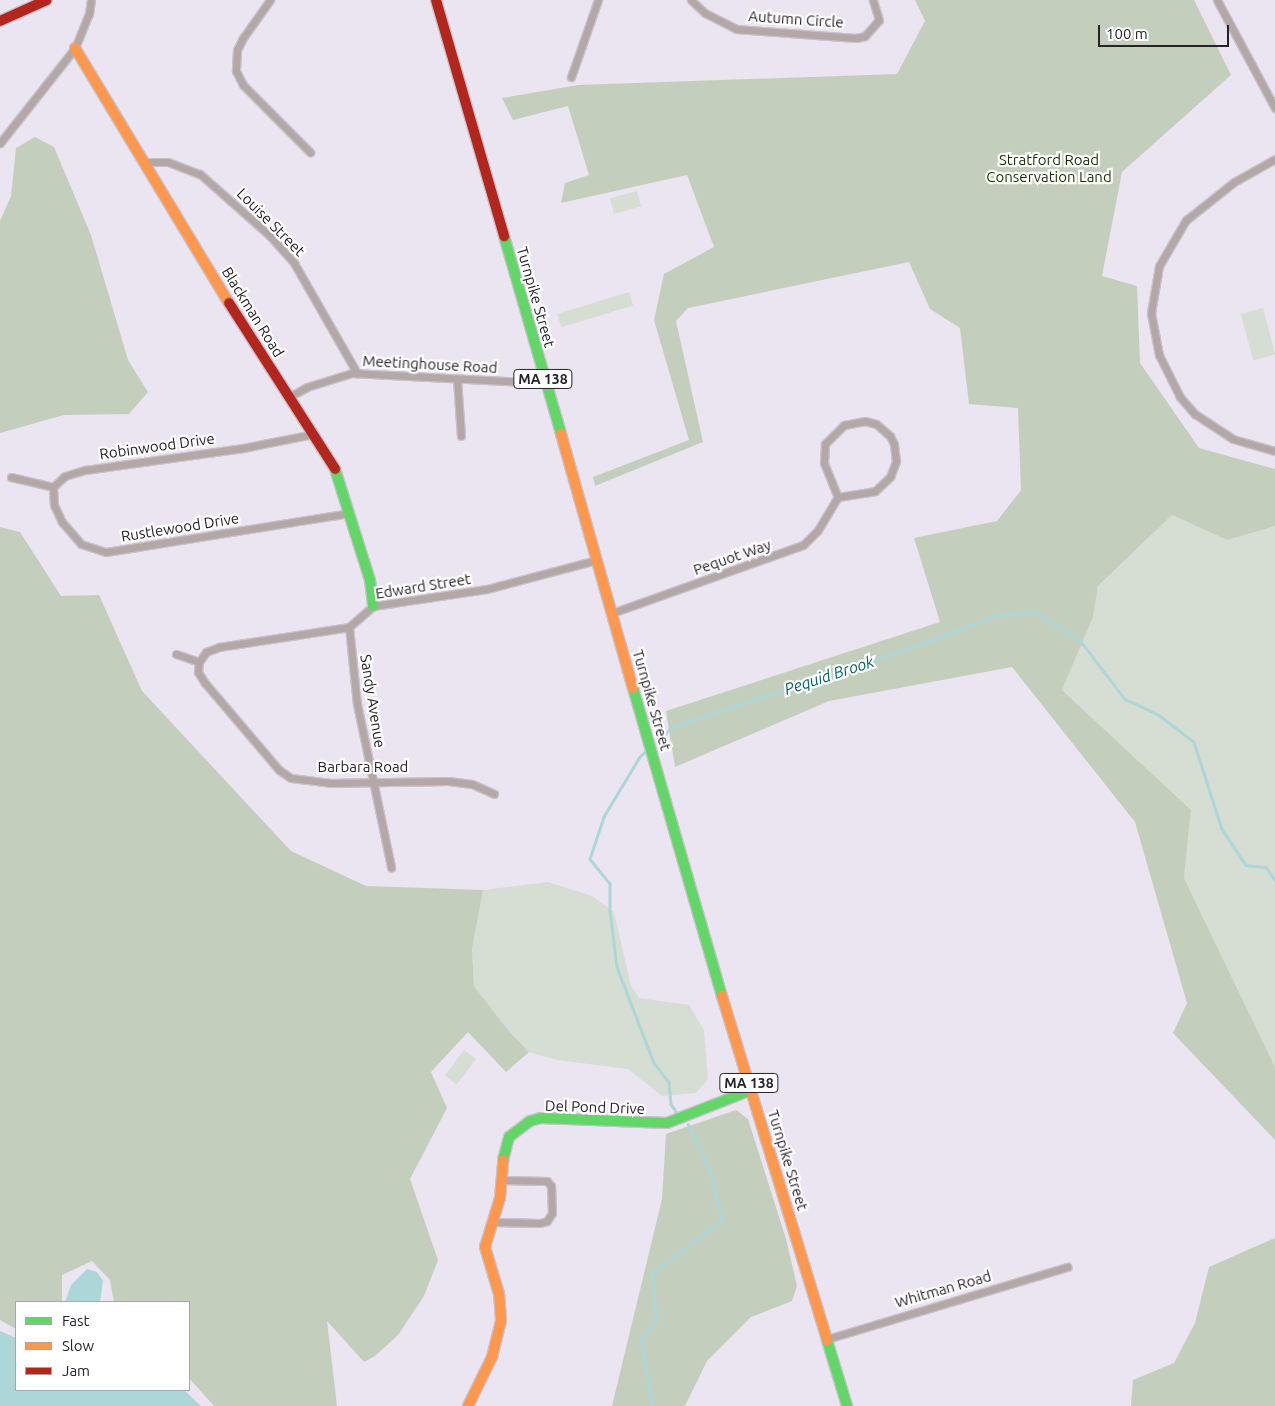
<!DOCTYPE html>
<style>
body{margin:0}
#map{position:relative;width:1275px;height:1406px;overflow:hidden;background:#ebe4f1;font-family:Ubuntu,sans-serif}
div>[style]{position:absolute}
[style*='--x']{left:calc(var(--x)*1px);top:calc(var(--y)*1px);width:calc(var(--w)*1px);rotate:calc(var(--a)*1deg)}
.green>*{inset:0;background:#d6ddd2;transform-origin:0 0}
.forest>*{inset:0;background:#c4cebd}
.water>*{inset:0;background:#add6d9}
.stream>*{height:2.5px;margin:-1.25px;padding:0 1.25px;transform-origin:1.25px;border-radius:1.25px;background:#add6d9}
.roads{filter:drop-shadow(1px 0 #c8c2cc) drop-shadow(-1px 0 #c8c2cc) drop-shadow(0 1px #c8c2cc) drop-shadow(0 -1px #c8c2cc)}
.street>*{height:7px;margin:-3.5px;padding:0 3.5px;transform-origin:3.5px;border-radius:3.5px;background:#b4a8a7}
.fast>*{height:10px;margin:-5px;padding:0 5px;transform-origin:5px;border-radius:5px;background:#63d668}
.slow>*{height:10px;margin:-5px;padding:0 5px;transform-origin:5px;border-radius:5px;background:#ff974d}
.jam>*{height:10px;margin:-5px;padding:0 5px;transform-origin:5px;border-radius:5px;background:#b3261e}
span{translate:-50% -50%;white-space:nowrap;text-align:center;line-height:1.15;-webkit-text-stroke:4.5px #fff;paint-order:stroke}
.shield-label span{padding:1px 4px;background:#fff;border:1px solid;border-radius:4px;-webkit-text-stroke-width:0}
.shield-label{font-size:14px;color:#26212a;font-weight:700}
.street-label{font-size:15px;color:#26212a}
.park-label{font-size:15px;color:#1b3103}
.water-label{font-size:16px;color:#0b6262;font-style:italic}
.legend{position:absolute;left:15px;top:1301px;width:175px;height:90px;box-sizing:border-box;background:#fff;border:1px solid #a8a6aa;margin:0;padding:6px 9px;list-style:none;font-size:15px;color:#26212a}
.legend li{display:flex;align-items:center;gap:10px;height:25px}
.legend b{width:25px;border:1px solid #a8a6aa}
.scale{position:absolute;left:1098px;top:25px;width:131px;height:22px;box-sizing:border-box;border:2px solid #26212a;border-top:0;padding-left:6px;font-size:15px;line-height:18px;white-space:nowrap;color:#26212a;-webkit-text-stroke:4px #fff;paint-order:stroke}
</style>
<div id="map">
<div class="green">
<i style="left:637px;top:191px;width:16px;height:28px;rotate:75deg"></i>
<i style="left:629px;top:292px;width:14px;height:75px;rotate:73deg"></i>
<i style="left:1263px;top:308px;width:48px;height:23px;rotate:75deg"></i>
<i style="clip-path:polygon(1172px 515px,1227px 540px,1275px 526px,1275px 1067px,1184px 878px,1191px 810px,1062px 690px,1093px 617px,1098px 586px)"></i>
<i style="clip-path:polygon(548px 882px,592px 896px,614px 912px,631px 986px,639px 998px,689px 1005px,704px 1030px,708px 1079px,696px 1093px,662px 1096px,628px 1069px,557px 1060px,529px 1052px,508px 1030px,474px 986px,472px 949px,483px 890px)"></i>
<i style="left:464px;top:1050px;width:15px;height:32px;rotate:37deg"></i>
</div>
<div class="forest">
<i style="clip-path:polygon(915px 0,1194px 0,1231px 75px,1122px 172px,1102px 276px,1137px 286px,1140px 363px,1199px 448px,1275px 469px,1275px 526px,1227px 540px,1172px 515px,1098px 586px,1093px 617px,1062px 690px,1191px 810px,1184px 878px,1275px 1067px,1275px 1140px,1173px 1033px,1187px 1003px,1135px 822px,1012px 667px,829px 701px,675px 767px,666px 711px,940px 622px,914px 538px,997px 521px,1021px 490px,1018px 408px,969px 404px,960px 328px,930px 309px,909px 262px,688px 308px,676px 321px,703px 442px,595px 486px,593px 477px,689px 440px,654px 320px,664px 274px,714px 247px,687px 175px,561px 203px,565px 183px,589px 175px,568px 106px,513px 120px,502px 98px,578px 85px,897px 74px,925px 21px)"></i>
<i style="clip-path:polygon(35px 137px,54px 147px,91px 235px,128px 360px,148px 392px,129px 414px,64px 415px,0 433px,0 221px,11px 196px,16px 148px)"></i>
<i style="clip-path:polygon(0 527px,20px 532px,61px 596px,99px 595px,142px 691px,291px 851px,366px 886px,483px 890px,472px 949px,474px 986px,508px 1030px,529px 1052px,506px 1072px,468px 1032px,431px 1072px,447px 1108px,410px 1179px,438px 1260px,424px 1296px,398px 1335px,375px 1356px,364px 1362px,327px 1321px,337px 1406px,214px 1406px,189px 1378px,189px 1302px,114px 1302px,110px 1280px,92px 1261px,62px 1275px,62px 1302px,16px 1302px,16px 1329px,0 1320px)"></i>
<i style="clip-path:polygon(736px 1110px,748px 1119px,786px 1239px,797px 1286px,792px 1301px,751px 1317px,707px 1361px,685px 1406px,612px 1406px,662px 1199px,666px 1134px)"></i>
<i style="clip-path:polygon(1275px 1238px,1275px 1406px,1131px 1406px,1133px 1380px,1174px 1363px,1195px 1323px,1209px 1267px)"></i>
</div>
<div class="water">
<i style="clip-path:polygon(87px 1269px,97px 1272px,103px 1281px,100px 1302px,65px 1302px,71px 1285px)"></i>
<i style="clip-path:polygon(0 1331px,16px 1338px,16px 1390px,184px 1390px,201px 1406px,0 1406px)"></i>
</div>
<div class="stream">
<i style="--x:653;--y:745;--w:26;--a:-43"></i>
<i style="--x:672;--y:727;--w:258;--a:-18.3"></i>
<i style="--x:917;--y:646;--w:83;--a:-21.3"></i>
<i style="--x:994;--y:616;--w:40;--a:-7.1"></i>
<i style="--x:1034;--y:611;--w:53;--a:31.9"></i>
<i style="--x:1079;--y:639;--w:76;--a:52.5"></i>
<i style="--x:1125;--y:699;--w:38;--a:25"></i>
<i style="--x:1159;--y:715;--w:44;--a:37.6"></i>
<i style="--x:1194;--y:742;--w:91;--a:72.2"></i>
<i style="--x:1222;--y:829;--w:43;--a:56.3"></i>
<i style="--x:1246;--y:865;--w:20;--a:6"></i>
<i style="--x:1266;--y:867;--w:16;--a:55"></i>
<i style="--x:648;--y:750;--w:11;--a:139"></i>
<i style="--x:640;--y:757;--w:70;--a:121"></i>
<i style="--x:604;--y:817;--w:44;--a:108.4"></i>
<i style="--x:590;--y:859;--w:32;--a:51"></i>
<i style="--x:610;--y:884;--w:27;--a:90"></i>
<i style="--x:610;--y:911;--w:56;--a:82.9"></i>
<i style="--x:617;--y:967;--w:103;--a:68.9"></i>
<i style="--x:654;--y:1063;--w:24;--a:52"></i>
<i style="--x:669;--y:1082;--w:22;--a:85"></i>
<i style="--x:671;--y:1104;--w:11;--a:56"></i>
<i style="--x:652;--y:1406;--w:69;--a:-99.2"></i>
<i style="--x:641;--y:1338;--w:23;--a:-49"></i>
<i style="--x:656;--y:1321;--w:48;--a:-94.8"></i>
<i style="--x:652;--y:1273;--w:87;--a:-36.6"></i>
<i style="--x:722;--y:1221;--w:51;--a:-103.5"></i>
<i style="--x:710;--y:1171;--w:51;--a:-115.6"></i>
</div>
<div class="roads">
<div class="street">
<i style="--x:270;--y:0;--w:47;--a:125.4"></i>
<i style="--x:243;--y:38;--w:13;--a:117"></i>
<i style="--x:237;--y:50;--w:21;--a:93"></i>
<i style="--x:236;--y:71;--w:16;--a:63"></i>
<i style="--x:243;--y:85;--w:95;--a:45"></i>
<i style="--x:691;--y:0;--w:19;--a:43"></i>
<i style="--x:705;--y:13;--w:35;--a:27"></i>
<i style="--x:736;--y:29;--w:120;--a:4.3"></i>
<i style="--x:856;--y:38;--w:9;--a:-13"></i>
<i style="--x:865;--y:36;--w:21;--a:-49"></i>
<i style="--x:879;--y:20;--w:21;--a:-107"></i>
<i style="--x:1217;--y:0;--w:123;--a:61.8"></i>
<i style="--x:571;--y:77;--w:82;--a:-70.7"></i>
<i style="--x:0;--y:143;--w:121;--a:-51.7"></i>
<i style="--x:75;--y:48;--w:37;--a:-68"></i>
<i style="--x:89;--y:14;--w:14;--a:-82"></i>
<i style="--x:1275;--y:159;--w:47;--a:150.7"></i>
<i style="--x:1234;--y:182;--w:61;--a:141.6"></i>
<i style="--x:1186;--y:220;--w:53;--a:120.4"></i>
<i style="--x:1159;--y:266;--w:48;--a:99.7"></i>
<i style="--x:1151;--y:313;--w:43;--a:79.2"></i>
<i style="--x:1159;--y:355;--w:47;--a:63.4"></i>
<i style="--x:1180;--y:397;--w:23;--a:49"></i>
<i style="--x:1195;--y:414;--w:45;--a:33.3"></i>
<i style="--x:1233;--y:439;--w:44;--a:15.9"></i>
<i style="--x:145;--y:162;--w:23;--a:0"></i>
<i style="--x:168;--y:162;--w:34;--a:21"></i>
<i style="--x:200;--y:174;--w:92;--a:41.5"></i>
<i style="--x:269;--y:235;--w:38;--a:48"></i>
<i style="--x:294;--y:263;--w:127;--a:60.2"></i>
<i style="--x:457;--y:379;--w:57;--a:86"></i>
<i style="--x:289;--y:397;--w:21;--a:-29"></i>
<i style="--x:307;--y:387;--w:47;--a:-17.3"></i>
<i style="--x:352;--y:373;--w:192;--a:3"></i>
<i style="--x:11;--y:477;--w:43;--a:13.4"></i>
<i style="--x:53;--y:487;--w:16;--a:-43"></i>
<i style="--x:65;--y:476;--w:21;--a:-17"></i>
<i style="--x:85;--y:470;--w:160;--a:-7.9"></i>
<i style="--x:243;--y:448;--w:71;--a:-11.3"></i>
<i style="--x:53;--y:487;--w:18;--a:87"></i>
<i style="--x:54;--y:505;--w:19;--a:65"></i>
<i style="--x:62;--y:522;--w:29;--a:49"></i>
<i style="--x:81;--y:544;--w:26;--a:18"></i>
<i style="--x:106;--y:552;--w:246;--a:-9.1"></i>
<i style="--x:612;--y:613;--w:203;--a:-19.6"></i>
<i style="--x:803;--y:545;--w:21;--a:-45"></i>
<i style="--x:818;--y:530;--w:39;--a:-59"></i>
<i style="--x:838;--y:497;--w:37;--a:-9"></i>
<i style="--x:875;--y:491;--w:21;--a:-43"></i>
<i style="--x:890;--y:477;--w:17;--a:-69"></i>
<i style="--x:896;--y:461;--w:17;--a:-97"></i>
<i style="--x:894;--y:444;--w:9;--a:-117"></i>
<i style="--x:890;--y:436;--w:18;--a:-139"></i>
<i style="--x:876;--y:424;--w:11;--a:-165"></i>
<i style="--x:865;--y:421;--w:21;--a:169"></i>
<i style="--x:844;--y:425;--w:27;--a:135"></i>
<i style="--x:825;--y:444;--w:19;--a:93"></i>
<i style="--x:824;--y:463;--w:37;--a:68"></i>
<i style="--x:349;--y:627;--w:77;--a:84.1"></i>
<i style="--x:357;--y:704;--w:167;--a:78.2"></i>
<i style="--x:176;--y:654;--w:24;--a:19"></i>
<i style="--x:199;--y:662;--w:12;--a:-55"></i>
<i style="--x:206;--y:652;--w:14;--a:-21"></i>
<i style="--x:219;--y:647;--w:132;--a:-8.7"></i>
<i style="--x:349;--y:627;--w:32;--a:-41"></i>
<i style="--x:373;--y:606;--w:115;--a:-8.5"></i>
<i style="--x:487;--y:589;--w:114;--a:-14.8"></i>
<i style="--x:199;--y:662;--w:10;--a:96"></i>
<i style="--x:198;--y:672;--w:13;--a:58"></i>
<i style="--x:205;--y:683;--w:114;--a:49.6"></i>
<i style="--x:279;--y:770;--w:14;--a:34"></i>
<i style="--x:291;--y:778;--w:38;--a:7"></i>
<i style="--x:329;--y:783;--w:119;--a:-1"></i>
<i style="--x:448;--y:781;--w:24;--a:7"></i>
<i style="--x:472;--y:784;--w:24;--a:24"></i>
<i style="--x:494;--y:1222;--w:46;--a:1.2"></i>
<i style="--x:540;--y:1223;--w:7;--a:-16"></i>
<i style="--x:547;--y:1221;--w:9;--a:-58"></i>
<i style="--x:552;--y:1213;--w:27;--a:-92"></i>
<i style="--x:551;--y:1186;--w:6;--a:-129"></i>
<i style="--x:547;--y:1181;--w:45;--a:-178.7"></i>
<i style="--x:827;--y:1339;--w:251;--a:-16.7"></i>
</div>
<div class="fast">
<i style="--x:504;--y:236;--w:206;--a:73.9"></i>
<i style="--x:335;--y:469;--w:116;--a:72.5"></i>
<i style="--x:370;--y:580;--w:26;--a:83"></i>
<i style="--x:633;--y:688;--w:321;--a:73.9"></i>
<i style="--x:503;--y:1160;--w:24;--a:-75"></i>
<i style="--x:509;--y:1137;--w:26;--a:-37"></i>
<i style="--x:530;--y:1121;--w:11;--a:-15"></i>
<i style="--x:541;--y:1118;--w:126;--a:2.3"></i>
<i style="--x:667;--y:1123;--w:90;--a:-21.4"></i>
<i style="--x:827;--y:1340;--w:69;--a:73.1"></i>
</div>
<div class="slow">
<i style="--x:75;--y:48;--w:298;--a:58.9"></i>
<i style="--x:561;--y:434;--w:264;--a:74.2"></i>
<i style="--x:722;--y:996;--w:360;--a:73"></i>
<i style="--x:468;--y:1406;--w:55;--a:-63.9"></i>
<i style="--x:492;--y:1357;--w:38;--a:-76"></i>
<i style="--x:501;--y:1320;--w:26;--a:-94"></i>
<i style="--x:499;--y:1294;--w:49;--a:-106.6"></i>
<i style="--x:485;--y:1247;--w:51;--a:-73"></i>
<i style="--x:500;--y:1198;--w:38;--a:-85"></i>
</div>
<div class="jam">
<i style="--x:436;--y:0;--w:246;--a:73.9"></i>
<i style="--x:0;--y:21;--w:51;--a:-24.1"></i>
<i style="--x:229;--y:303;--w:197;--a:57.4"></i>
</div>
</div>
<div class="shield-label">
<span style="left:543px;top:379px">MA 138</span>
<span style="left:749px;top:1083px">MA 138</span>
</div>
<div class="street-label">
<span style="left:796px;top:19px;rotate:4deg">Autumn Circle</span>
<span style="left:271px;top:222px;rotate:45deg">Louise Street</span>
<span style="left:536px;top:297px;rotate:74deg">Turnpike Street</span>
<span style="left:253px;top:312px;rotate:58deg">Blackman Road</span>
<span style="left:430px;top:364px;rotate:3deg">Meetinghouse Road</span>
<span style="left:157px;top:446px;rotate:-8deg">Robinwood Drive</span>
<span style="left:180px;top:527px;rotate:-9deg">Rustlewood Drive</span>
<span style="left:732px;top:557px;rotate:-19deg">Pequot Way</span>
<span style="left:423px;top:586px;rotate:-9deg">Edward Street</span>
<span style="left:652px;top:700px;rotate:74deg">Turnpike Street</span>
<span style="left:373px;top:701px;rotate:81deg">Sandy Avenue</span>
<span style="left:363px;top:767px">Barbara Road</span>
<span style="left:595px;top:1107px;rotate:2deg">Del Pond Drive</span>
<span style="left:788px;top:1160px;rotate:73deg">Turnpike Street</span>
<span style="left:943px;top:1289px;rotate:-16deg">Whitman Road</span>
</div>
<div class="park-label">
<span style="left:1049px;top:168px">Stratford Road<br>Conservation Land</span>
</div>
<div class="water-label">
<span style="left:829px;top:675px;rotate:-18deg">Pequid Brook</span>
</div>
<ul class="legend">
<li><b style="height:6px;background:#63d668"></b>Fast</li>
<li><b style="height:6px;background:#ff974d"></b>Slow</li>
<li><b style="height:6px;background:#b3261e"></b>Jam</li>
</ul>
<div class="scale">100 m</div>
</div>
